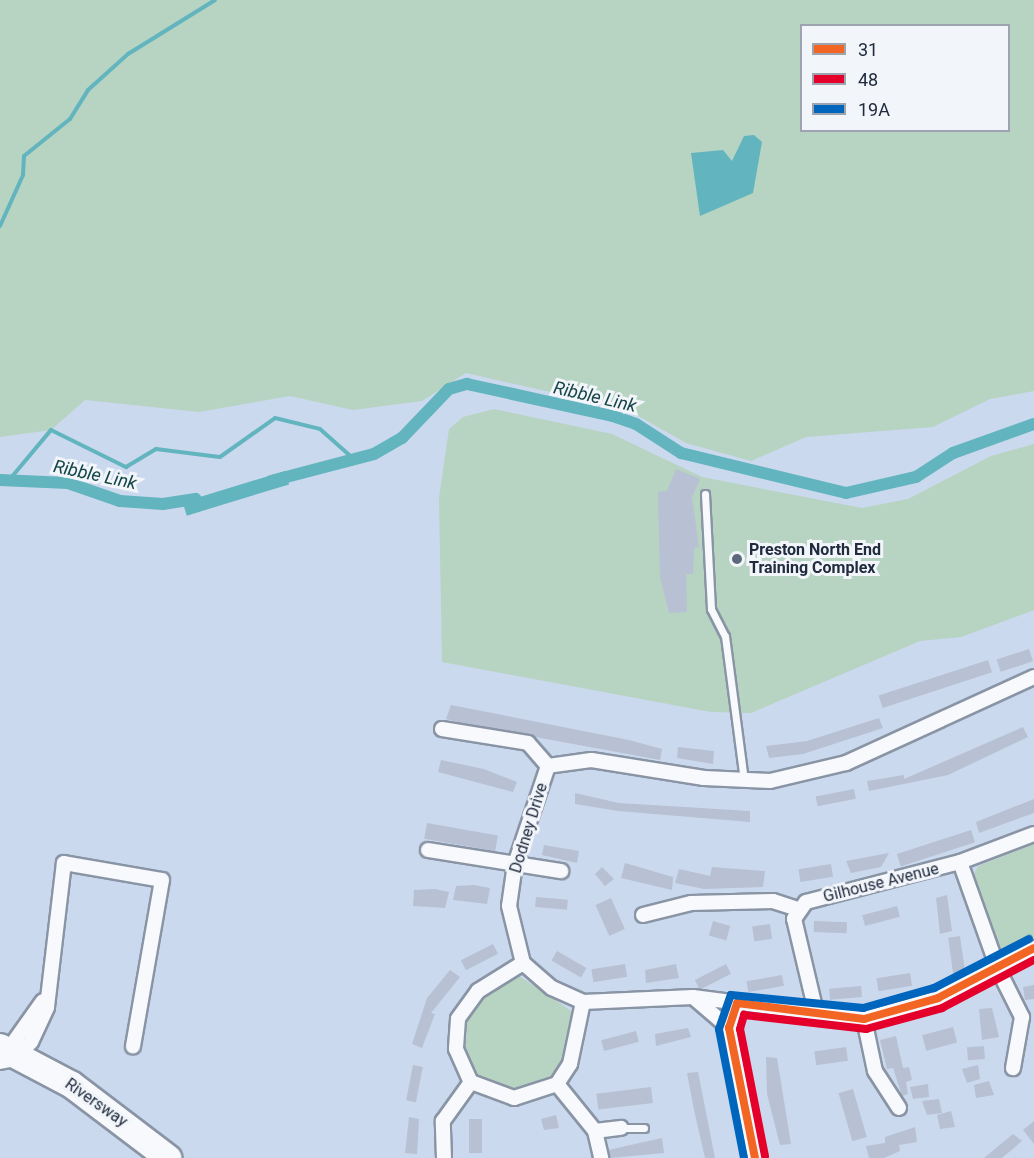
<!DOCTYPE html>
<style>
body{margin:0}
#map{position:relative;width:1034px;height:1158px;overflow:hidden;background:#cbd9ee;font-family:Roboto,sans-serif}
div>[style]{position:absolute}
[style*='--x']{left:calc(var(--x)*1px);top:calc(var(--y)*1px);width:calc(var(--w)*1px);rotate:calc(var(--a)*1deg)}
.green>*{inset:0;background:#b7d3c1}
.water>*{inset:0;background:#62b5be;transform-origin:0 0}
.stream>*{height:4px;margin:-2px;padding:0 2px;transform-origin:2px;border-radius:2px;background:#62b5be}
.canal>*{height:12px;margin:-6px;padding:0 6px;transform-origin:6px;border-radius:6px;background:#62b5be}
.building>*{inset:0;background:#b8c0d3;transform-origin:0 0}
.roads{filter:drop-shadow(2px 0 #8994a5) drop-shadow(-2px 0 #8994a5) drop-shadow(0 2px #8994a5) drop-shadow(0 -2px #8994a5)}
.lane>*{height:7px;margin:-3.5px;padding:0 3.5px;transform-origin:3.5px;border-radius:3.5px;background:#f7f9fc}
.street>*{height:14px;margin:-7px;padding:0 7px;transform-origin:7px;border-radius:7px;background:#f7f9fc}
.highway>*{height:26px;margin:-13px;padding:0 13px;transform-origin:13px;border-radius:13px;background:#f7f9fc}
.bus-1>*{height:8px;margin:-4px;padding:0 4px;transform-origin:4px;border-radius:4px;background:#f26522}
.bus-2>*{height:8px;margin:-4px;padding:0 4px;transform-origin:4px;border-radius:4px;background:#e4002b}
.bus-3>*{height:8px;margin:-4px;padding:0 4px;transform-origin:4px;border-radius:4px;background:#0065bd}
.dots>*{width:16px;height:16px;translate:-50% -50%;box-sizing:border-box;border:3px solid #f2f5fa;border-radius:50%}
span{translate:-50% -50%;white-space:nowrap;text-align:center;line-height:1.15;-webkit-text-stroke:6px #f2f5fa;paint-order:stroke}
.poi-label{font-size:16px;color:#202b3e;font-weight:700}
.left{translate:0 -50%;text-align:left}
.street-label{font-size:16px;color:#202b3e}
.water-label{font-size:18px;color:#154648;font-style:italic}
.legend{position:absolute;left:800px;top:24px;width:210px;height:108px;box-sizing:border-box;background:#f2f5fa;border:2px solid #9ea4af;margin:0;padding:8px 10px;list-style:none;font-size:18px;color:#202b3e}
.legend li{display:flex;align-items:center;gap:12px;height:30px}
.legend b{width:30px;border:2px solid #9ea4af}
</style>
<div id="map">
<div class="green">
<i style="clip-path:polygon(evenodd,0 0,1034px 0,1034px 391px,990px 399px,933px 427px,806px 437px,751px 461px,686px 443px,626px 409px,466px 373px,422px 401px,353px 410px,290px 396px,199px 412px,85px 400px,51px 430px,0 437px,0 0,802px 26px,1008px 26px,1008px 130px,802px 130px,802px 26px)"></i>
<i style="clip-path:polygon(494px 409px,612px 434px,702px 477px,862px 508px,908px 499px,991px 456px,1034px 444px,1034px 610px,961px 637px,920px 641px,751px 713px,711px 712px,442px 662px,439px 498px,449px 429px,463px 417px)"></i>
<i style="clip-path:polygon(1034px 844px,1034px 937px,1005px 952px,996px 945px,974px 874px,978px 866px)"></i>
<i style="clip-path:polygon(518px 975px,577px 1015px,565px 1064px,551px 1082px,519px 1094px,482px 1082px,467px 1067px,461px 1047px,464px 1019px,474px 1001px)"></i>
</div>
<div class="water">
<i style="clip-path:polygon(754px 135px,762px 142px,753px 193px,700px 216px,691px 153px,723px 150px,732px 161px,744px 136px)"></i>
<i style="left:285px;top:471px;width:14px;height:107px;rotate:73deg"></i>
</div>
<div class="stream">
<i style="--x:0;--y:226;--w:56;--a:-65.7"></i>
<i style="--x:23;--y:175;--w:19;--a:-87"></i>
<i style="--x:24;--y:156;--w:59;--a:-38.8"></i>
<i style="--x:70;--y:119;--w:34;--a:-58"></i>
<i style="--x:88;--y:90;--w:54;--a:-42"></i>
<i style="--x:128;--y:54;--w:102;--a:-31.8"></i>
<i style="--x:10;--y:479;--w:64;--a:-50.1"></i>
<i style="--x:51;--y:430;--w:84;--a:26.3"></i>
<i style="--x:126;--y:467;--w:35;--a:-31"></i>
<i style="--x:156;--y:449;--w:64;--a:7.1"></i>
<i style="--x:220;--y:457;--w:67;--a:-35.3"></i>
<i style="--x:275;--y:418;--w:46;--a:13.7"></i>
<i style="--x:320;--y:429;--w:47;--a:41.5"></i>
</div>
<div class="canal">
<i style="--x:0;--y:480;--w:68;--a:2.5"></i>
<i style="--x:68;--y:483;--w:55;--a:19.1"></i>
<i style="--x:120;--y:501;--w:43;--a:4"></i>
<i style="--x:163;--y:504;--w:33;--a:-9"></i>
<i style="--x:271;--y:481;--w:106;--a:-14.7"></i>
<i style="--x:374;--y:454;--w:32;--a:-30"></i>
<i style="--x:402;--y:438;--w:68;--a:-46.2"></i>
<i style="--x:449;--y:389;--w:19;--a:-16"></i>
<i style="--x:467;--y:384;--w:149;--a:12.4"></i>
<i style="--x:613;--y:416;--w:24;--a:19"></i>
<i style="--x:636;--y:424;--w:54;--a:32.8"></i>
<i style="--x:681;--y:453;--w:170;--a:13.6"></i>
<i style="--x:846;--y:493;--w:72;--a:-12.9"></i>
<i style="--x:916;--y:477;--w:44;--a:-33"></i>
<i style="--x:953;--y:453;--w:86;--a:-19.7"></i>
</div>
<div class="building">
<i style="clip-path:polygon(676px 469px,700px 479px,692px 497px,699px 547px,694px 548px,693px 574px,686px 574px,687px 612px,669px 613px,660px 577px,658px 492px,667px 491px)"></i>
<i style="left:1029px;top:649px;width:13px;height:34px;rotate:72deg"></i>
<i style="left:988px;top:660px;width:13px;height:115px;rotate:72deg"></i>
<i style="clip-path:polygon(451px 705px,629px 740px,662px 749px,660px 760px,465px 724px,446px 719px)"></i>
<i style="clip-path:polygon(879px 718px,883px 728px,803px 754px,769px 758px,766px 746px,807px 741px)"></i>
<i style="clip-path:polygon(1023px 727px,1028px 737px,948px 775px,869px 791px,867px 781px,904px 775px,904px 779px)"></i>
<i style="clip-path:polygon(678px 747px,714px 751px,713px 764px,677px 758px)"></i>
<i style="clip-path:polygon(441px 760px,484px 769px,517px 782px,513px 792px,438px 772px)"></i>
<i style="left:854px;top:789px;width:10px;height:39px;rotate:79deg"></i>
<i style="clip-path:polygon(575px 793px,619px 803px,750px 811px,750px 822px,618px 811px,575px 804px)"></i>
<i style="clip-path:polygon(1034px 799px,1034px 813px,979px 833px,976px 822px)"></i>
<i style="left:427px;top:823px;width:72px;height:16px;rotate:10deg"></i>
<i style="left:971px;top:830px;width:13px;height:78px;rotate:72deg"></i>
<i style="clip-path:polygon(544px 845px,579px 851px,577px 863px,542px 855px)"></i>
<i style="clip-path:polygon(889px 853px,881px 867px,851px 873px,846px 861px)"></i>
<i style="clip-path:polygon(625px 863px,673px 877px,672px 890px,621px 878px)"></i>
<i style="left:831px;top:864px;width:13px;height:33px;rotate:81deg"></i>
<i style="clip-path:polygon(602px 867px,614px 879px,605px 886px,595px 874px)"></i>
<i style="clip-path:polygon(712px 867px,765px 871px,763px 887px,704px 889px,675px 883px,679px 869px,710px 876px)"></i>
<i style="clip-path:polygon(474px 885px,490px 888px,487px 904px,453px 900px,456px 886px)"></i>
<i style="clip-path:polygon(435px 889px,449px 892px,445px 908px,413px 906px,414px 890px)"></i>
<i style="clip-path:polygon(947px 895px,952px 931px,940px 934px,936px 898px)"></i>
<i style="left:536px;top:897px;width:32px;height:10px;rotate:5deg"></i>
<i style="left:611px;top:898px;width:34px;height:17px;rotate:66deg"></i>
<i style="left:897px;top:906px;width:11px;height:36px;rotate:75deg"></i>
<i style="left:713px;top:921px;width:18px;height:15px;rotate:16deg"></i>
<i style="left:814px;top:921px;width:33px;height:11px;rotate:2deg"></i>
<i style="left:770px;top:924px;width:15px;height:18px;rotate:82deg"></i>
<i style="left:960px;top:936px;width:36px;height:12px;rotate:82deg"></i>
<i style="left:493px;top:944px;width:11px;height:36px;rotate:63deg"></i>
<i style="left:557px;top:951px;width:34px;height:11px;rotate:30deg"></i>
<i style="left:625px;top:964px;width:13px;height:34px;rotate:81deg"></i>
<i style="clip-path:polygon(676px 964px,679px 978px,646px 983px,645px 970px)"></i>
<i style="left:726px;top:964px;width:11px;height:35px;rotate:63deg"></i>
<i style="clip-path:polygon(450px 970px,460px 977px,431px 1013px,435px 1014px,422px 1048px,412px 1044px,427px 998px)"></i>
<i style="left:910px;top:973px;width:13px;height:34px;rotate:81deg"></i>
<i style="left:782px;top:975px;width:11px;height:36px;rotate:80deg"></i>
<i style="clip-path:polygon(1034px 985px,1034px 999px,1025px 1000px,1023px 987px)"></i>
<i style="left:861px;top:986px;width:11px;height:32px;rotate:85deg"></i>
<i style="clip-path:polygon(992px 1008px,999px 1037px,982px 1040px,979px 1009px)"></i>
<i style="left:953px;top:1027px;width:16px;height:32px;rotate:75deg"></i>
<i style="clip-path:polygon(688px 1028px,691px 1037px,656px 1046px,655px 1034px)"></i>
<i style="left:636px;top:1031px;width:11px;height:36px;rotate:75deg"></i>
<i style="clip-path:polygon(896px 1036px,903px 1068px,909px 1067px,912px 1080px,906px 1082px,908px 1094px,902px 1096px,893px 1068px,887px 1069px,880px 1040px)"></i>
<i style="left:984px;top:1046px;width:13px;height:17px;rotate:86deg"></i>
<i style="left:846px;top:1047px;width:14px;height:32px;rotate:82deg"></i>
<i style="clip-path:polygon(766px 1057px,777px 1058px,791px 1144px,780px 1145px,767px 1094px)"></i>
<i style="left:413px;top:1065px;width:10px;height:36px;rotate:11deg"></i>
<i style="clip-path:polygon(978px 1065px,980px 1079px,967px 1083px,962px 1069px)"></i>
<i style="clip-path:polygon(698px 1072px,701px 1087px,715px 1158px,705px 1158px,694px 1110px,687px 1073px)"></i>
<i style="clip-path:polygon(989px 1081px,994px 1095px,976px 1098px,974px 1085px)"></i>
<i style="clip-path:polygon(928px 1084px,929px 1097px,913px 1099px,910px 1087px)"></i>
<i style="left:651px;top:1087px;width:16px;height:55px;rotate:83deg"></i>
<i style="left:853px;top:1089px;width:50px;height:15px;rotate:74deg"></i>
<i style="clip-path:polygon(939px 1099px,942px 1113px,927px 1115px,922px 1101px)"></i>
<i style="clip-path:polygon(951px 1111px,955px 1127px,940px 1129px,937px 1115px)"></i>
<i style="clip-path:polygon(556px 1115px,559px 1128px,544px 1130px,541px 1119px)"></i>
<i style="clip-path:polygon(409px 1117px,419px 1119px,417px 1154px,405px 1153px)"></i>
<i style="left:469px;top:1119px;width:13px;height:34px"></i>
<i style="clip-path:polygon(1034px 1121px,1034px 1144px,1023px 1130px)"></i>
<i style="clip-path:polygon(915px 1127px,917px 1142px,899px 1145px,900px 1151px,884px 1158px,869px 1158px,866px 1146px,885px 1143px,885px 1137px)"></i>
<i style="clip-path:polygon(1013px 1134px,1022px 1141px,1002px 1158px,984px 1158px)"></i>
<i style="clip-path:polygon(662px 1138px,664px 1153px,610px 1158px,608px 1150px)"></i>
</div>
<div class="roads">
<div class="lane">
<i style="--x:705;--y:494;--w:115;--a:87"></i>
<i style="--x:711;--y:609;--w:30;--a:63"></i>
<i style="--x:725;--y:636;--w:145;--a:82.5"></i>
<i style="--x:621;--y:1128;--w:23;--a:0"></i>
</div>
<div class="street">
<i style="--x:1034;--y:677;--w:207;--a:155.4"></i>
<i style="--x:846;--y:763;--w:78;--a:166.7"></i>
<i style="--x:770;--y:781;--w:66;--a:-177.4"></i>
<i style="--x:704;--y:778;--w:114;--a:-170.9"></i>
<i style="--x:591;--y:760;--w:43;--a:172.1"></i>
<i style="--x:548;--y:766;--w:103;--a:108.6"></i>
<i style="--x:515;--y:864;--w:42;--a:98.1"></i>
<i style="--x:509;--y:906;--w:59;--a:76.2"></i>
<i style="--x:523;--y:963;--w:38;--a:41"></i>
<i style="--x:552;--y:988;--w:34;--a:24"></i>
<i style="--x:583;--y:1002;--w:110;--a:-2.6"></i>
<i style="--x:693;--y:997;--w:172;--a:7.3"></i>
<i style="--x:864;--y:1019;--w:77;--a:-15.8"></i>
<i style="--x:938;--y:998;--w:108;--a:-27.5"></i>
<i style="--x:442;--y:729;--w:87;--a:9.2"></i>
<i style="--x:528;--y:743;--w:30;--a:49"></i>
<i style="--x:428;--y:850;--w:135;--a:9"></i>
<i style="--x:960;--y:862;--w:114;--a:70.4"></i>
<i style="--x:998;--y:969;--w:54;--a:63.4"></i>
<i style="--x:1022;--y:1017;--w:52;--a:100"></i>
<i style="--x:643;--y:915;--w:49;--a:-14"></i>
<i style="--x:691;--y:903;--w:82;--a:-1.4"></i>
<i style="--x:773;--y:901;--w:28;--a:18"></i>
<i style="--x:523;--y:963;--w:53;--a:148.1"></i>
<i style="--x:478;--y:991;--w:34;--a:126"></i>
<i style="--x:458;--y:1019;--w:30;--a:94"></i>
<i style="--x:456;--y:1049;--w:36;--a:66"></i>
<i style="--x:471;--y:1082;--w:46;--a:20.4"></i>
<i style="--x:514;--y:1098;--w:45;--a:-18"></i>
<i style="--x:557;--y:1084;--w:24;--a:-57"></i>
<i style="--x:570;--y:1064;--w:63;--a:-78.2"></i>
<i style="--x:693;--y:997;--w:48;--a:40.7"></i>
<i style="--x:737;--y:1003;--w:26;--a:108"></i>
<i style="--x:729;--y:1028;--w:133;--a:78.7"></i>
<i style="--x:817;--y:1016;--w:100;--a:-103.3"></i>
<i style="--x:794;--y:919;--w:21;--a:-55"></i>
<i style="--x:806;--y:902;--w:159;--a:-14.6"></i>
<i style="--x:960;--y:862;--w:79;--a:-20.7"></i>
<i style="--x:864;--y:1019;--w:53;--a:78.1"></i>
<i style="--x:875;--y:1071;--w:44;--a:57"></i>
<i style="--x:8;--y:1050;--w:60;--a:-54.5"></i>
<i style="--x:0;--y:1062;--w:15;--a:-11"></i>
<i style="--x:15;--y:1059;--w:23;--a:-47"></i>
<i style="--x:31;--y:1042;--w:38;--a:-65"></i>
<i style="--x:47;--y:1007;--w:145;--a:-83.3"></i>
<i style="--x:64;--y:863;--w:99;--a:9.8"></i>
<i style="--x:162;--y:880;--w:169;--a:99.9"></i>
<i style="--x:557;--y:1084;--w:60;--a:51"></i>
<i style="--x:595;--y:1131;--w:28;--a:77"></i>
<i style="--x:595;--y:1131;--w:26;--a:-7"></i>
<i style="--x:444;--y:1158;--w:37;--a:-92"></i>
<i style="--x:443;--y:1121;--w:48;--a:-54.3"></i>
</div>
<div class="highway">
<i style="--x:0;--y:1047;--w:81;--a:27.8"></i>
<i style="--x:72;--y:1085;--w:121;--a:37.2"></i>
</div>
</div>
<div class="bus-1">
<i style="--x:755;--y:1158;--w:133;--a:-101.3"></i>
<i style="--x:729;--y:1028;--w:26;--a:-72"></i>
<i style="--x:737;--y:1003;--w:128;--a:7.2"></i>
<i style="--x:864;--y:1019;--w:77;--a:-15.8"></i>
<i style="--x:938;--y:998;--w:108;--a:-27.5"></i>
</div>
<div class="bus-2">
<i style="--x:765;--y:1156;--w:129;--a:-101.1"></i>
<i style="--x:740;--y:1029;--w:15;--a:-74"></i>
<i style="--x:744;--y:1015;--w:123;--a:6.5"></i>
<i style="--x:866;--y:1029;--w:79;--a:-15.4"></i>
<i style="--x:942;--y:1008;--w:104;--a:-27.6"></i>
</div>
<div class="bus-3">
<i style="--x:744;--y:1158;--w:131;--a:-101"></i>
<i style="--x:719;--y:1029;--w:36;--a:-71"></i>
<i style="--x:731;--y:995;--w:133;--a:5.6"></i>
<i style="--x:863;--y:1008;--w:74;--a:-15.7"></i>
<i style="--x:934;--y:988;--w:107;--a:-27.3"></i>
</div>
<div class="dots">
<i style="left:737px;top:559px;background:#5c687c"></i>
</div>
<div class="poi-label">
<span class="left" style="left:749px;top:559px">Preston North End<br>Training Complex</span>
</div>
<div class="street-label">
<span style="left:529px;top:828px;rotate:-73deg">Dodney Drive</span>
<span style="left:881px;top:883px;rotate:-14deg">Gilhouse Avenue</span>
<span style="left:96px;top:1103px;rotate:35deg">Riversway</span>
</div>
<div class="water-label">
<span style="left:595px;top:397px;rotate:13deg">Ribble Link</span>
<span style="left:95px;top:475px;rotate:12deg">Ribble Link</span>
</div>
<ul class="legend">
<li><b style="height:8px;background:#f26522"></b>31</li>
<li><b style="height:8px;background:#e4002b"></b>48</li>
<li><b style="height:8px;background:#0065bd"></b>19A</li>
</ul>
</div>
